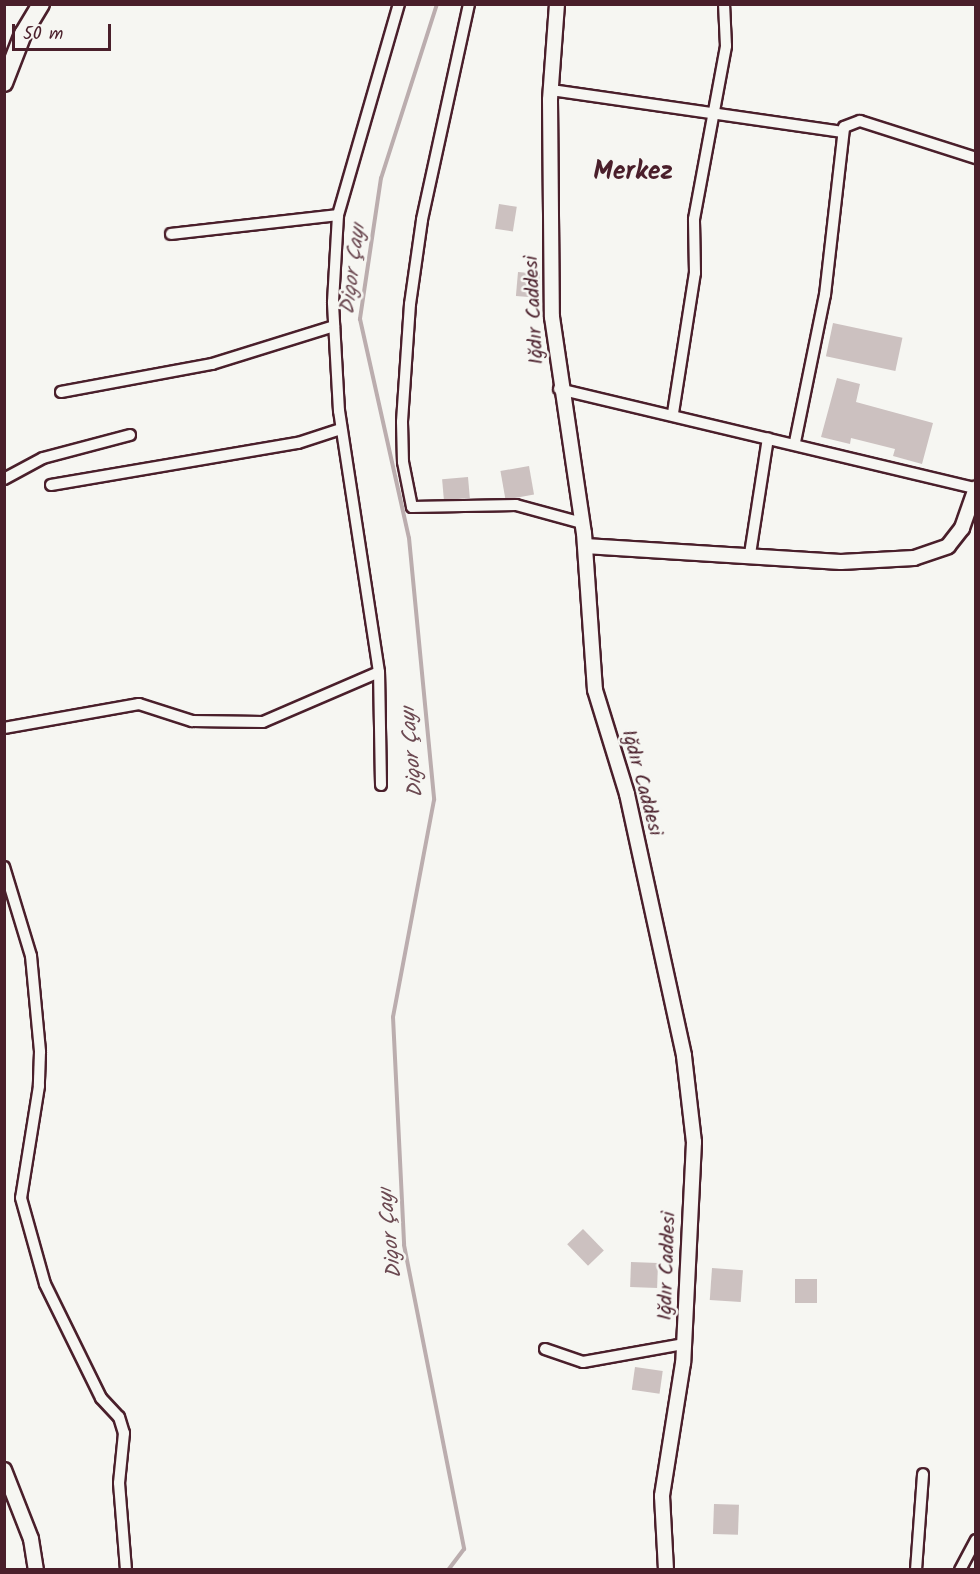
<!DOCTYPE html>
<meta charset="utf-8">
<style>
body{margin:0}
#map{position:relative;width:980px;height:1574px;overflow:hidden;background:#f6f6f2;font-family:Kalam,sans-serif}
div>[style]{position:absolute}
[style*='--x']{left:calc(var(--x)*1px);top:calc(var(--y)*1px);width:calc(var(--w)*1px);rotate:calc(var(--a)*1deg)}
.stream>*{height:4px;margin:-2px;padding:0 2px;transform-origin:2px;border-radius:2px;background:#bbadae}
.building>*{inset:0;background:#ccc1c0;transform-origin:0 0}
.roads{filter:drop-shadow(2px 0 #4a1f2b) drop-shadow(-2px 0 #4a1f2b) drop-shadow(0 2px #4a1f2b) drop-shadow(0 -2px #4a1f2b)}
.minor>*{height:10px;margin:-5px;padding:0 5px;transform-origin:5px;border-radius:5px;background:#f6f6f2}
.tertiary>*{height:14px;margin:-7px;padding:0 7px;transform-origin:7px;border-radius:7px;background:#f6f6f2}
.trunk>*{height:16px;margin:-8px;padding:0 8px;transform-origin:8px;border-radius:8px;background:#f6f6f2}
span{translate:-50% -50%;white-space:nowrap;text-align:center;line-height:1.15;-webkit-text-stroke:5px #f6f6f2;paint-order:stroke}
.street-label{font-size:20px;color:#4a1f2b}
.water-label{font-size:21px;color:#6c4a52;font-style:italic}
.district-label{font-size:26px;color:#4a1f2b;font-weight:700}
.frame{position:absolute;inset:0;border:6px solid #4a1f2b;pointer-events:none}
.scale{position:absolute;left:12px;top:24px;width:99px;height:27px;box-sizing:border-box;border:3px solid #4a1f2b;border-top:0;padding-left:8px;font-size:18px;line-height:21px;white-space:nowrap;color:#4a1f2b;-webkit-text-stroke:4px #f6f6f2;paint-order:stroke}
</style>
<div id="map">
<div class="stream">
<i style="--x:437;--y:4;--w:183;--a:107.8"></i>
<i style="--x:381;--y:178;--w:143;--a:98.5"></i>
<i style="--x:360;--y:319;--w:224;--a:77.4"></i>
<i style="--x:409;--y:538;--w:263;--a:84.5"></i>
<i style="--x:434;--y:800;--w:221;--a:100.7"></i>
<i style="--x:393;--y:1017;--w:228;--a:87.2"></i>
<i style="--x:404;--y:1245;--w:310;--a:78.8"></i>
<i style="--x:464;--y:1549;--w:26;--a:127"></i>
</div>
<div class="building">
<i style="left:499px;top:204px;width:18px;height:25px;rotate:9deg"></i>
<i style="left:518px;top:272px;width:22px;height:24px;rotate:5deg"></i>
<i style="left:833px;top:323px;width:71px;height:34px;rotate:12deg"></i>
<i style="clip-path:polygon(837px 378px,860px 384px,856px 402px,933px 423px,922px 464px,893px 456px,895px 449px,851px 438px,850px 444px,821px 437px)"></i>
<i style="left:529px;top:466px;width:29px;height:29px;rotate:80deg"></i>
<i style="left:468px;top:477px;width:21px;height:26px;rotate:85deg"></i>
<i style="left:583px;top:1229px;width:30px;height:22px;rotate:46deg"></i>
<i style="left:631px;top:1262px;width:27px;height:25px;rotate:2deg"></i>
<i style="left:712px;top:1268px;width:31px;height:32px;rotate:4deg"></i>
<i style="left:795px;top:1279px;width:22px;height:24px"></i>
<i style="left:635px;top:1367px;width:28px;height:23px;rotate:8deg"></i>
<i style="left:714px;top:1504px;width:25px;height:30px;rotate:2deg"></i>
</div>
<div class="roads">
<div class="minor">
<i style="--x:469;--y:4;--w:221;--a:102.3"></i>
<i style="--x:422;--y:220;--w:85;--a:98.1"></i>
<i style="--x:410;--y:304;--w:118;--a:93.9"></i>
<i style="--x:402;--y:422;--w:40;--a:88.6"></i>
<i style="--x:403;--y:462;--w:46;--a:78.7"></i>
<i style="--x:412;--y:507;--w:104;--a:-1.1"></i>
<i style="--x:516;--y:505;--w:68;--a:15.3"></i>
<i style="--x:551;--y:90;--w:295;--a:8.2"></i>
<i style="--x:171;--y:234;--w:168;--a:-6.5"></i>
<i style="--x:559;--y:389;--w:429;--a:13.4"></i>
<i style="--x:61;--y:392;--w:154;--a:-10.5"></i>
<i style="--x:212;--y:364;--w:128;--a:-17.3"></i>
<i style="--x:673;--y:413;--w:142;--a:-81.1"></i>
<i style="--x:695;--y:273;--w:54;--a:-91.1"></i>
<i style="--x:694;--y:219;--w:176;--a:-79.5"></i>
<i style="--x:726;--y:46;--w:42;--a:-92.7"></i>
<i style="--x:795;--y:442;--w:150;--a:-78.5"></i>
<i style="--x:825;--y:295;--w:169;--a:-83.5"></i>
<i style="--x:844;--y:127;--w:17;--a:-21"></i>
<i style="--x:860;--y:121;--w:122;--a:17.7"></i>
<i style="--x:4;--y:479;--w:44;--a:-28.3"></i>
<i style="--x:43;--y:458;--w:90;--a:-14.8"></i>
<i style="--x:51;--y:485;--w:251;--a:-9.7"></i>
<i style="--x:298;--y:443;--w:45;--a:-18"></i>
<i style="--x:750;--y:554;--w:117;--a:-81.2"></i>
<i style="--x:4;--y:728;--w:137;--a:-10.1"></i>
<i style="--x:139;--y:704;--w:56;--a:17.8"></i>
<i style="--x:192;--y:721;--w:71;--a:0.8"></i>
<i style="--x:263;--y:722;--w:126;--a:-23.3"></i>
<i style="--x:381;--y:785;--w:113;--a:-91"></i>
<i style="--x:379;--y:672;--w:264;--a:-98.7"></i>
<i style="--x:339;--y:411;--w:109;--a:-93.2"></i>
<i style="--x:333;--y:302;--w:87;--a:-86.7"></i>
<i style="--x:338;--y:215;--w:220;--a:-73.9"></i>
<i style="--x:4;--y:867;--w:93;--a:73.1"></i>
<i style="--x:31;--y:956;--w:96;--a:84.6"></i>
<i style="--x:40;--y:1052;--w:34;--a:92"></i>
<i style="--x:39;--y:1086;--w:113;--a:99.1"></i>
<i style="--x:21;--y:1198;--w:89;--a:74.4"></i>
<i style="--x:45;--y:1284;--w:127;--a:63.8"></i>
<i style="--x:101;--y:1398;--w:26;--a:47"></i>
<i style="--x:119;--y:1417;--w:17;--a:73"></i>
<i style="--x:124;--y:1433;--w:50;--a:95.7"></i>
<i style="--x:119;--y:1483;--w:87;--a:85.4"></i>
<i style="--x:545;--y:1349;--w:40;--a:18.9"></i>
<i style="--x:583;--y:1362;--w:103;--a:-10.1"></i>
<i style="--x:916;--y:1570;--w:96;--a:-85.8"></i>
<i style="--x:960;--y:1570;--w:34;--a:-62"></i>
</div>
<div class="tertiary">
<i style="--x:557;--y:4;--w:96;--a:94.2"></i>
<i style="--x:550;--y:100;--w:217;--a:89.5"></i>
<i style="--x:552;--y:317;--w:218;--a:81.6"></i>
<i style="--x:584;--y:533;--w:157;--a:86"></i>
<i style="--x:595;--y:690;--w:109;--a:72.9"></i>
<i style="--x:627;--y:794;--w:268;--a:77.7"></i>
<i style="--x:684;--y:1056;--w:87;--a:83.4"></i>
<i style="--x:694;--y:1142;--w:221;--a:92.8"></i>
<i style="--x:683;--y:1363;--w:135;--a:99"></i>
<i style="--x:662;--y:1496;--w:74;--a:86.9"></i>
<i style="--x:585;--y:546;--w:256;--a:3.6"></i>
<i style="--x:841;--y:562;--w:73;--a:-3.1"></i>
<i style="--x:914;--y:558;--w:36;--a:-19"></i>
<i style="--x:948;--y:546;--w:23;--a:-52"></i>
<i style="--x:962;--y:528;--w:42;--a:-70.7"></i>
<i style="--x:4;--y:1470;--w:74;--a:68.6"></i>
<i style="--x:31;--y:1539;--w:31;--a:81"></i>
</div>
<div class="trunk">
<i style="--x:4;--y:83;--w:53;--a:-68.8"></i>
<i style="--x:23;--y:34;--w:35;--a:-59"></i>
</div>
</div>
<div class="street-label">
<span style="left:535px;top:310px;rotate:-93deg">Iğdır Caddesi</span>
<span style="left:641px;top:783px;rotate:75deg">Iğdır Caddesi</span>
<span style="left:668px;top:1266px;rotate:-88deg">Iğdır Caddesi</span>
</div>
<div class="water-label">
<span style="left:354px;top:269px;rotate:-83deg">Digor Çayı</span>
<span style="left:413px;top:752px;rotate:-95deg">Digor Çayı</span>
<span style="left:391px;top:1233px;rotate:-96deg">Digor Çayı</span>
</div>
<div class="district-label">
<span style="left:633px;top:173px">Merkez</span>
</div>
<div class="frame"></div>
<div class="scale">50 m</div>
</div>
